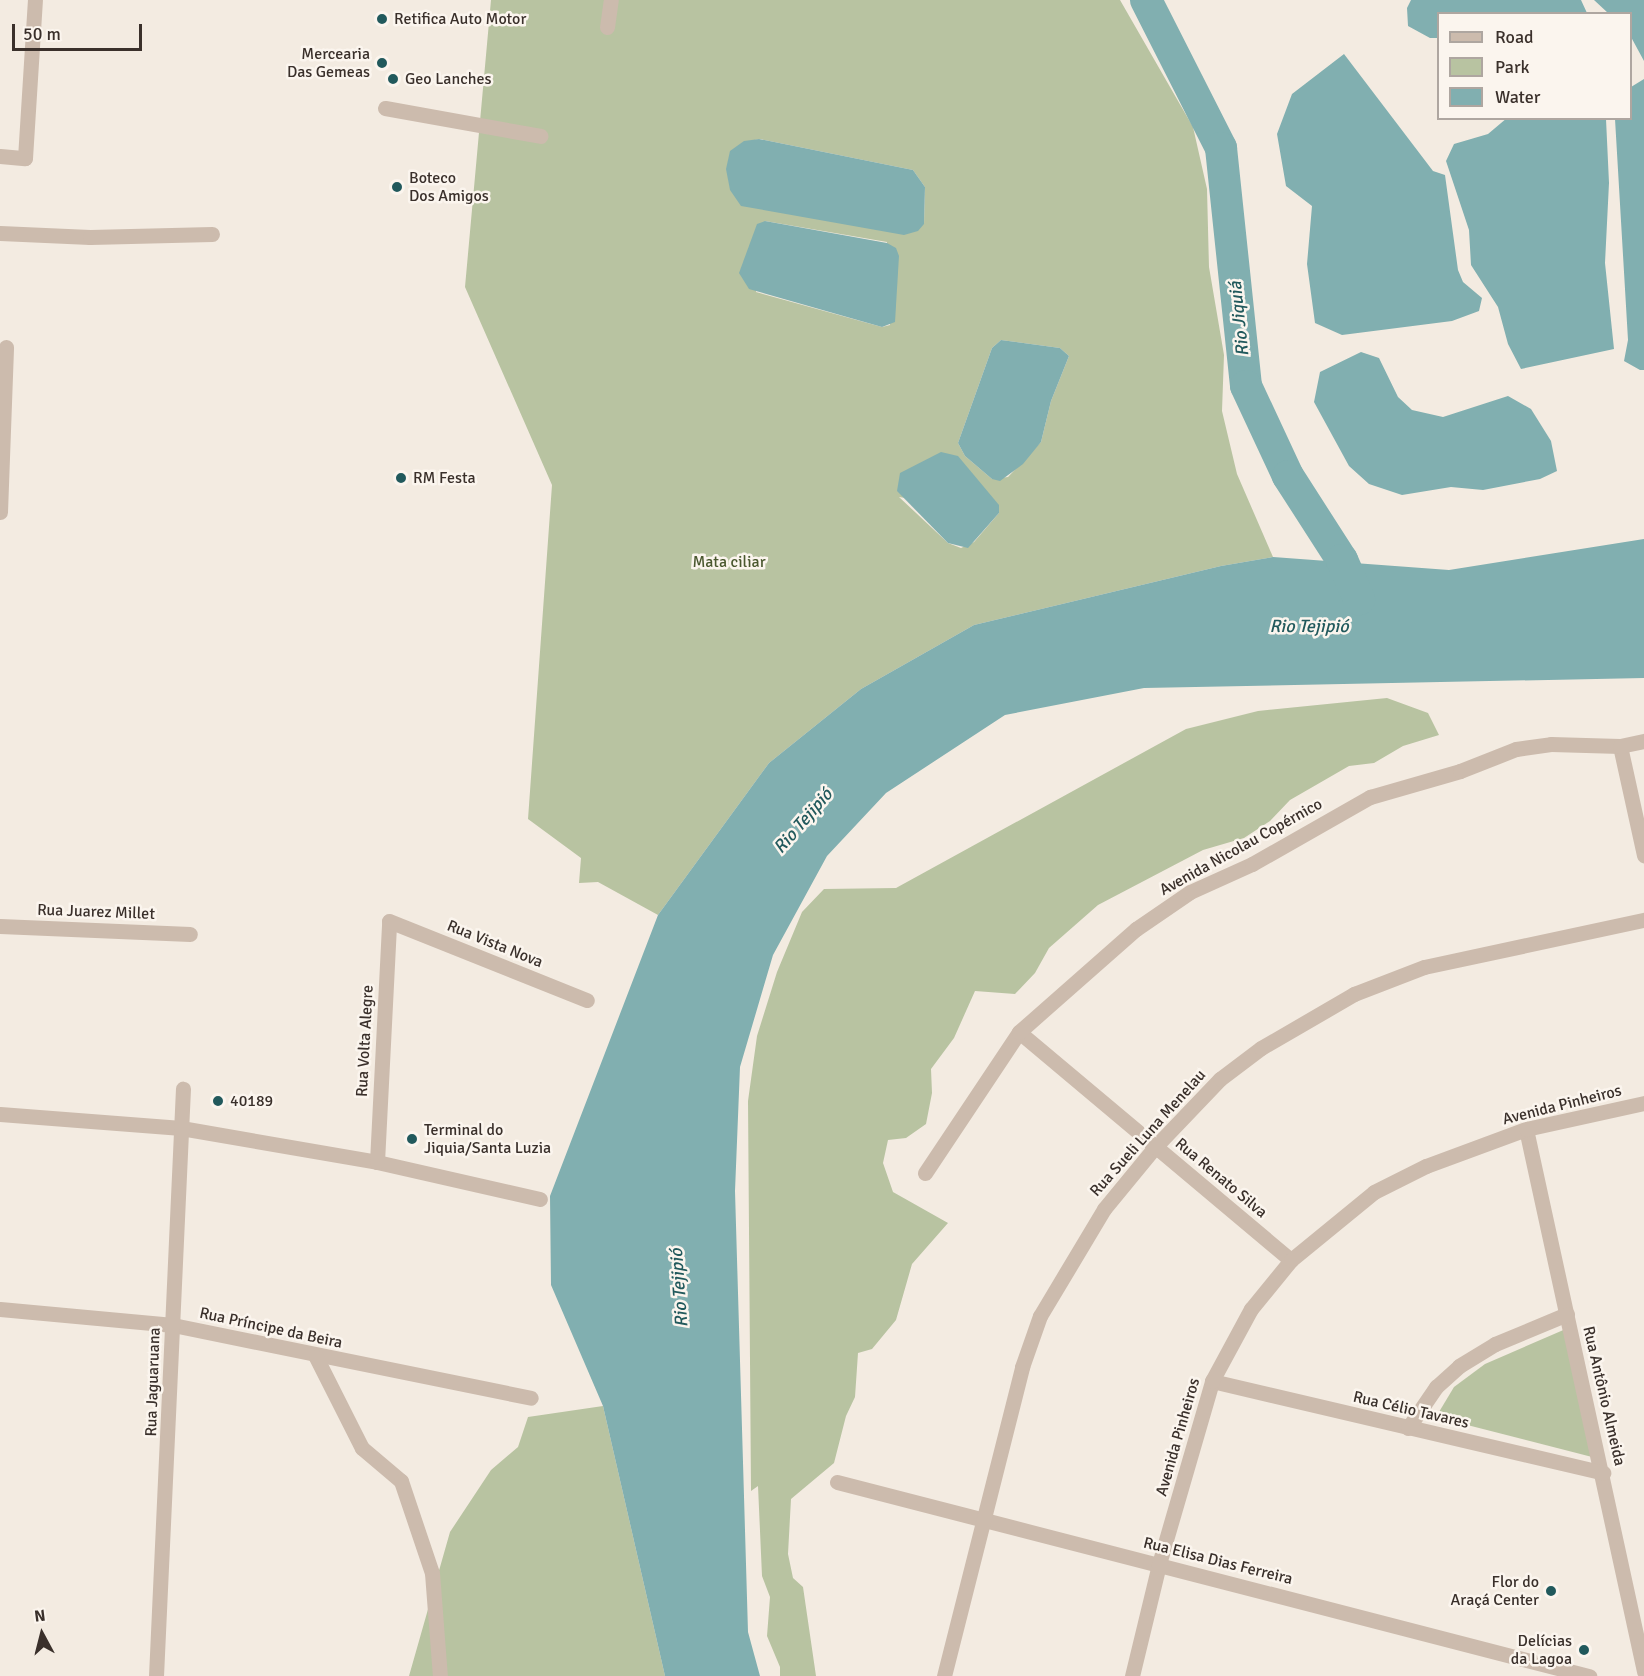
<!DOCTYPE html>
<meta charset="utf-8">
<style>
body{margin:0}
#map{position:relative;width:1644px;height:1676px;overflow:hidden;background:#f3ebe1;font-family:Signika,sans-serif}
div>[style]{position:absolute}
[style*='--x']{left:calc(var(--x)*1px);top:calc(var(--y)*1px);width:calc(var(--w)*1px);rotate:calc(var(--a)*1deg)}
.green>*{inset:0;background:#b8c3a1}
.water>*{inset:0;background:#81afb0}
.river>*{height:32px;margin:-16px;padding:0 16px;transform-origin:16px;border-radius:16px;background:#81afb0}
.pedestrian>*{height:15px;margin:-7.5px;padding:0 7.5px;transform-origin:7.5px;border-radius:7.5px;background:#ccbbad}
.minor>*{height:15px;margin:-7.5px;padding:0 7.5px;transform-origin:7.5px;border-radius:7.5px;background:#ccbbad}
.tertiary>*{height:15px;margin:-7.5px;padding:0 7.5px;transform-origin:7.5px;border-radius:7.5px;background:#ccbbad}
.dots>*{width:16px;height:16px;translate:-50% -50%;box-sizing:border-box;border:3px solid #fbf5ee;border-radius:50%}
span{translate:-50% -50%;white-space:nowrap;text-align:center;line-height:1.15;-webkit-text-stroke:5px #fbf5ee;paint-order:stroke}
.poi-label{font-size:16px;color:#3a302b}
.left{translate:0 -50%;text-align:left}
.right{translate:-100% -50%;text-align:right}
.park-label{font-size:16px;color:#4a582f}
.street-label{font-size:16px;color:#3a302b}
.water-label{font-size:18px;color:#21595c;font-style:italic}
.legend{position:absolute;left:1437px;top:12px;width:195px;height:108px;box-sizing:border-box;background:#fbf5ee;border:2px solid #aea6a0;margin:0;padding:8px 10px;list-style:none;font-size:18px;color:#3a302b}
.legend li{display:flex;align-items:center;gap:12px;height:30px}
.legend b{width:30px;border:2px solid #aea6a0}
.north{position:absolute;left:12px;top:1604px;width:60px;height:60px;-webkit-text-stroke:4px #fbf5ee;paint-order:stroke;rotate:353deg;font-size:16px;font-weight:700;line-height:24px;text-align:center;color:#3a302b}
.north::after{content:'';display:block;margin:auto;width:21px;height:27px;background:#3a302b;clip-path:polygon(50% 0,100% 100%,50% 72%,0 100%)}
.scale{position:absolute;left:12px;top:24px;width:130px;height:27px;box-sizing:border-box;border:3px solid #3a302b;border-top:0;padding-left:8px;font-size:18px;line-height:21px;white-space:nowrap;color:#3a302b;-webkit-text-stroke:4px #fbf5ee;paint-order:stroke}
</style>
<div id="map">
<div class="green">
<i style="clip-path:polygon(evenodd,491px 0,1120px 0,1193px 127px,1207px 189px,1209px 267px,1224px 355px,1222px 411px,1237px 474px,1273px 557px,1221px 566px,974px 625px,861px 689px,769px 763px,658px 915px,598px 882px,579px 883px,581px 858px,528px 819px,552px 485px,465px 287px,491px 0,760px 139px,913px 170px,925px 187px,924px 224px,744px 142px,760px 139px,491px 0,765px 221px,887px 242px,890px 325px,882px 327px,756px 292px,765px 221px,491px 0,1001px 340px,1060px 348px,1069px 356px,1051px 401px,1041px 442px,1008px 477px,992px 479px,965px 456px,958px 443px,992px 348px,1001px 340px,491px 0,899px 497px,999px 513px,974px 542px,961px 548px,948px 543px,899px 497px)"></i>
<i style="clip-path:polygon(1387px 698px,1428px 713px,1439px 735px,1403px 746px,1374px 763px,1349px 766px,1290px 800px,1270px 821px,1244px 838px,1203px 850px,1098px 905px,1049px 948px,1035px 973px,1015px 994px,975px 991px,954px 1038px,931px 1069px,932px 1093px,926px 1124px,906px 1138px,888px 1140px,883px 1163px,893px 1192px,948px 1223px,912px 1264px,896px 1320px,872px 1349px,858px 1353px,855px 1397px,846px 1416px,834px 1463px,791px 1499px,788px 1554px,793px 1578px,803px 1587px,816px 1676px,780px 1676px,780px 1667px,767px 1636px,770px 1597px,762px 1576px,758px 1486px,751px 1491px,748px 1101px,757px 1036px,777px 972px,802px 912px,824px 889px,896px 888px,1186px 729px,1258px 711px)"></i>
<i style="clip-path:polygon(1568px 1328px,1596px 1458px,1436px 1417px,1454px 1387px,1485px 1364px)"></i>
<i style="clip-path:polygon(603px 1406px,665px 1676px,409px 1676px,450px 1532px,491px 1470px,518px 1447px,528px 1417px)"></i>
</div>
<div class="water">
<i style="clip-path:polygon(1411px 0,1581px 0,1587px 13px,1438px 14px,1438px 38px,1430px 38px,1408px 26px,1407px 8px)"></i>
<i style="clip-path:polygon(1594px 0,1644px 0,1644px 61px,1631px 37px,1630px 14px,1608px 13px)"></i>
<i style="clip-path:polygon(1344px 54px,1433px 171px,1445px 175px,1458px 270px,1463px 282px,1482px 298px,1479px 311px,1452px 321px,1342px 335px,1315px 323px,1307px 264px,1312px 206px,1286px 186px,1277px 134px,1292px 94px)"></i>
<i style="clip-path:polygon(1644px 79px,1644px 370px,1640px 370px,1624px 361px,1628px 340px,1615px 119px,1630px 118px,1631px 87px)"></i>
<i style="clip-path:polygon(1507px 118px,1606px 119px,1609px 183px,1605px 263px,1614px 349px,1521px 369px,1508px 344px,1498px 307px,1471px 265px,1469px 230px,1446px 161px,1454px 144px,1488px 134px)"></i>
<i style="clip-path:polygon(759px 139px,913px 170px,925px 187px,924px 224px,918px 231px,904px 235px,741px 206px,730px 190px,726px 169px,730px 151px,744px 141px)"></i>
<i style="clip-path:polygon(765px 221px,887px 243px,896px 248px,899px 256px,895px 322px,882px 327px,749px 289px,739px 273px,757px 224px)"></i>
<i style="clip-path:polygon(1001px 340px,1060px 348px,1069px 356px,1051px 401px,1041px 442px,1023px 464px,1000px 481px,992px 479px,965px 456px,958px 443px,992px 348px)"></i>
<i style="clip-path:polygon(1361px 352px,1379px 358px,1398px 397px,1412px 410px,1443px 417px,1508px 396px,1531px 409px,1551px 441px,1557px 471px,1540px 479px,1483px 490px,1451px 487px,1402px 495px,1369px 484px,1349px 466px,1314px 402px,1320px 372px)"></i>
<i style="clip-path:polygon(941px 452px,958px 456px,999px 505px,999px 513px,968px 548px,948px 543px,897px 491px,900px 473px)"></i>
<i style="clip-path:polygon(1644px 539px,1644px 678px,1144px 688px,1005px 715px,886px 793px,827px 856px,773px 955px,740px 1067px,735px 1191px,748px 1632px,760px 1676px,665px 1676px,603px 1406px,551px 1285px,550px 1196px,658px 915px,769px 763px,861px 689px,974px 625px,1221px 566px,1273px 557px,1449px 570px)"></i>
</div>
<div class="river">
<i style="--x:1146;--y:0;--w:166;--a:63.1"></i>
<i style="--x:1221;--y:148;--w:239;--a:84"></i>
<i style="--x:1246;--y:386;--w:99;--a:65"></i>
<i style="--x:1288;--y:476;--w:100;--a:57.3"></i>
<i style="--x:1342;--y:560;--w:43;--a:66.4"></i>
</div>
<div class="pedestrian">
<i style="--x:607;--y:27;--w:27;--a:-82"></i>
<i style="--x:385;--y:108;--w:158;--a:10.2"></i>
<i style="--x:25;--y:158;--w:158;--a:-86.4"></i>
</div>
<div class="minor">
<i style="--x:0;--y:156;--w:25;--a:5"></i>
<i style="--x:0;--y:233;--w:90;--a:2.5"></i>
<i style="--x:90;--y:237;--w:122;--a:-1.4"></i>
<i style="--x:0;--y:512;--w:165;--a:-87.9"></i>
<i style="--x:1620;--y:746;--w:112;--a:77.6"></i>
<i style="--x:0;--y:926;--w:190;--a:2.4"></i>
<i style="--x:1019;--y:1032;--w:355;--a:40"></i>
<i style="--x:0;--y:1114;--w:182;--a:4.4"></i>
<i style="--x:181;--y:1128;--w:199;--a:9.8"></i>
<i style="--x:377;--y:1162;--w:167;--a:12.8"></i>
<i style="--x:1526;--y:1129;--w:555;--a:77.72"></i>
<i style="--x:377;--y:1162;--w:241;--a:-87.1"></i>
<i style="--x:389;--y:921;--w:213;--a:21.8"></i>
<i style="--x:925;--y:1173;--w:169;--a:-56.3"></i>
<i style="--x:1019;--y:1032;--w:156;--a:-41.4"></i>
<i style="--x:1136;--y:929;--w:65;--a:-34.4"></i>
<i style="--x:1190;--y:892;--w:68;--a:-24.3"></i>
<i style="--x:1252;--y:864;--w:136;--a:-29.6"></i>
<i style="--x:1370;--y:797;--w:94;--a:-16.1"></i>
<i style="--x:1460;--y:771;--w:60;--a:-21.4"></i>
<i style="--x:1516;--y:749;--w:35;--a:-8"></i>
<i style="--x:1551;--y:744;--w:69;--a:1.7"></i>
<i style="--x:1620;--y:746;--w:25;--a:-12"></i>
<i style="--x:0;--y:1309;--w:174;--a:5.3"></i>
<i style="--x:173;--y:1325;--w:365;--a:11.5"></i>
<i style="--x:316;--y:1357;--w:102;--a:63.2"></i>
<i style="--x:362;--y:1448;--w:51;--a:40.2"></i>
<i style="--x:401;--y:1481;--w:97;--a:71.4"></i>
<i style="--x:432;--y:1573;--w:103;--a:85.6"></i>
<i style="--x:1212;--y:1381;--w:402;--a:13.2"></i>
<i style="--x:1408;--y:1428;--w:50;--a:-55.7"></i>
<i style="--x:1436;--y:1387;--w:31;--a:-42"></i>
<i style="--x:1459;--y:1366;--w:42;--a:-31.4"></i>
<i style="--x:1495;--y:1344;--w:78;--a:-22.6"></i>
<i style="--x:837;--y:1482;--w:777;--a:14.47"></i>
<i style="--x:156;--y:1676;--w:588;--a:-87.37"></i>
<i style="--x:944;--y:1676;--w:319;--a:-75.8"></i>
<i style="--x:1022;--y:1367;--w:54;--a:-70.6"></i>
<i style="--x:1040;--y:1316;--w:125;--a:-59.1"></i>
<i style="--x:1104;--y:1209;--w:80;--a:-50.6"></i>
<i style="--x:1155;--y:1147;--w:94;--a:-46.3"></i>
<i style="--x:1220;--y:1079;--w:51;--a:-37.1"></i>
<i style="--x:1261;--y:1048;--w:108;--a:-30.1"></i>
<i style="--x:1354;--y:994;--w:75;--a:-21.1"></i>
<i style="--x:1424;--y:967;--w:225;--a:-12.1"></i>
</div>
<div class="tertiary">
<i style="--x:1132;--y:1676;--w:115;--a:-76.4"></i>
<i style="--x:1159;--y:1564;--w:191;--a:-73.8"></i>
<i style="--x:1212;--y:1381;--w:82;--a:-61.6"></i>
<i style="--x:1251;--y:1309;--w:63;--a:-50.8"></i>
<i style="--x:1291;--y:1260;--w:107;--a:-39.3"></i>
<i style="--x:1374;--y:1192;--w:58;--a:-26.6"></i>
<i style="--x:1426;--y:1166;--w:107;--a:-20.3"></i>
<i style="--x:1526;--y:1129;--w:121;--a:-12.4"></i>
</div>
<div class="dots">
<i style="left:382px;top:19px;background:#21595c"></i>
<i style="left:382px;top:63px;background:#21595c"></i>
<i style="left:393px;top:79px;background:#21595c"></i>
<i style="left:397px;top:187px;background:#21595c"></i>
<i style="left:401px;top:478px;background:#21595c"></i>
<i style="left:218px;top:1101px;background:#21595c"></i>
<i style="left:412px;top:1139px;background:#21595c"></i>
<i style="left:1551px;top:1591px;background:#21595c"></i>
<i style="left:1584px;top:1650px;background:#21595c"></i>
</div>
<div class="poi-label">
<span class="left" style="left:394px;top:19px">Retifica Auto Motor</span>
<span class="right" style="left:370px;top:63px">Mercearia<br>Das Gemeas</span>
<span class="left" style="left:405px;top:79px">Geo Lanches</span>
<span class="left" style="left:409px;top:187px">Boteco<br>Dos Amigos</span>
<span class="left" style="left:413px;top:478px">RM Festa</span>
<span class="left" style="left:230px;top:1101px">40189</span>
<span class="left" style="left:424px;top:1139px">Terminal do<br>Jiquia/Santa Luzia</span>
<span class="right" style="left:1539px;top:1591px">Flor do<br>Araçá Center</span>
<span class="right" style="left:1572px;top:1650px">Delícias<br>da Lagoa</span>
</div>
<div class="park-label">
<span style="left:729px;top:562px">Mata ciliar</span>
</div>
<div class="street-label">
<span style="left:1241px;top:847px;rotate:-29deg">Avenida Nicolau Copérnico</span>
<span style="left:96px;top:912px;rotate:2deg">Rua Juarez Millet</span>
<span style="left:495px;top:944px;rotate:22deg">Rua Vista Nova</span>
<span style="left:365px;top:1041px;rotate:-87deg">Rua Volta Alegre</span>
<span style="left:1562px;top:1105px;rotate:-14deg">Avenida Pinheiros</span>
<span style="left:1148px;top:1133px;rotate:-48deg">Rua Sueli Luna Menelau</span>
<span style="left:1221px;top:1178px;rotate:40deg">Rua Renato Silva</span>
<span style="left:271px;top:1328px;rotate:12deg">Rua Príncipe da Beira</span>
<span style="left:153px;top:1382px;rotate:-88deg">Rua Jaguaruana</span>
<span style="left:1604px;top:1396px;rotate:77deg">Rua Antônio Almeida</span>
<span style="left:1411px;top:1410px;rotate:13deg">Rua Célio Tavares</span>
<span style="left:1178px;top:1437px;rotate:-74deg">Avenida Pinheiros</span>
<span style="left:1218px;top:1561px;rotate:14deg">Rua Elisa Dias Ferreira</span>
</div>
<div class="water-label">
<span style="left:1239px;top:319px;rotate:-96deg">Rio Jiquiá</span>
<span style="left:1309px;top:626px">Rio Tejipió</span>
<span style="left:803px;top:821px;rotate:-49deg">Rio Tejipió</span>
<span style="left:679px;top:1288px;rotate:-94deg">Rio Tejipió</span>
</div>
<ul class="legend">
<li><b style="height:8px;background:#ccbbad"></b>Road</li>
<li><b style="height:16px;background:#b8c3a1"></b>Park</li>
<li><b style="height:16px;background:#81afb0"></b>Water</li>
</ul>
<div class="north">N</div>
<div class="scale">50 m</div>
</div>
